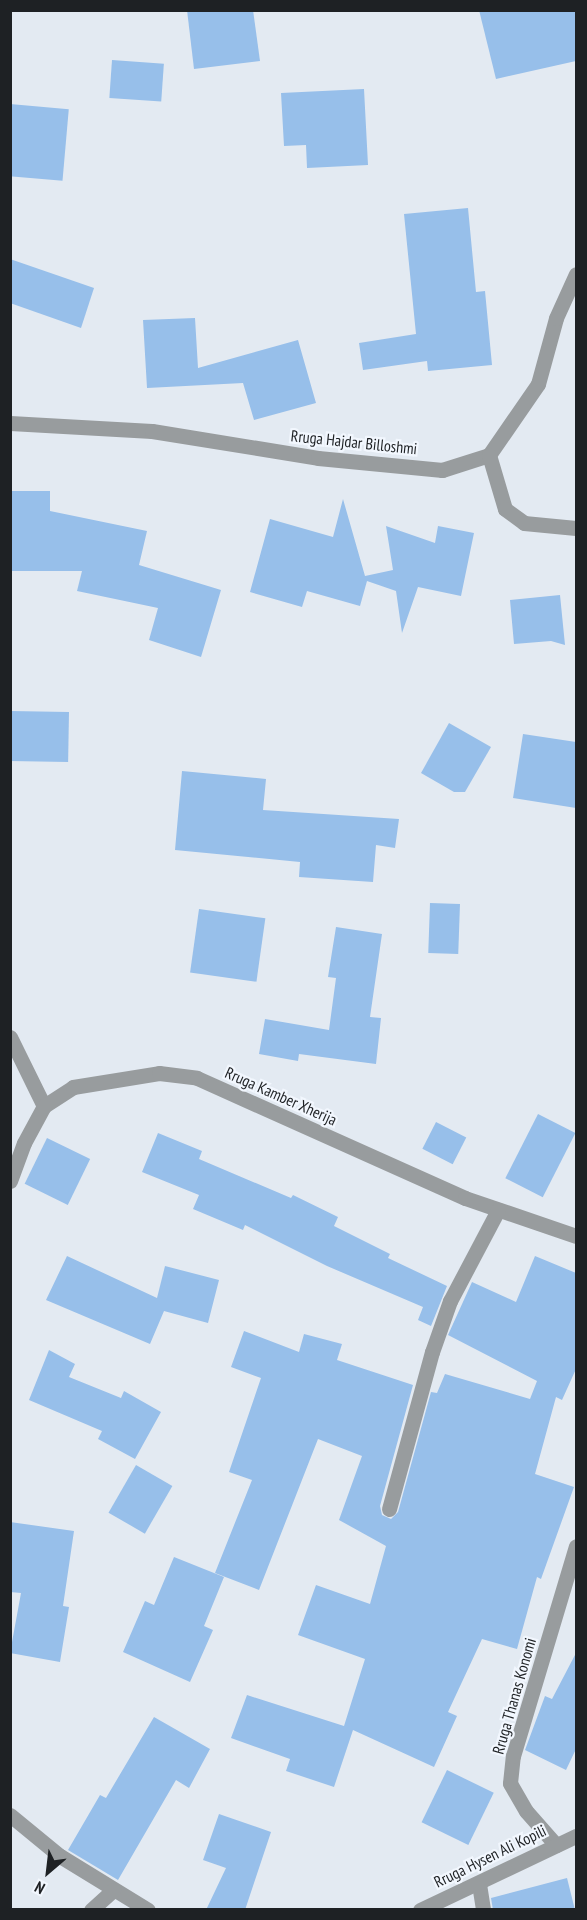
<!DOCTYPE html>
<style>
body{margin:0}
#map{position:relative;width:587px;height:1920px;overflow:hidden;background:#e3eaf2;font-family:"PT Sans Narrow",sans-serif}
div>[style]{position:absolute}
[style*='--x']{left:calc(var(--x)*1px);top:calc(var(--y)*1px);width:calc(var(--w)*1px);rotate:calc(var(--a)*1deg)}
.building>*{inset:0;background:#97bfea;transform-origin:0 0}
.minor>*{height:15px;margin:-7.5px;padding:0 7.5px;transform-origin:7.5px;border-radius:7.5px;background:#989c9e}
span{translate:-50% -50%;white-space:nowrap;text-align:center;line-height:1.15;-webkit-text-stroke:4.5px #f2f7fe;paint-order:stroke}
.street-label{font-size:16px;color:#1e2124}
.frame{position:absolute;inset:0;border:12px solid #1e2124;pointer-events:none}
.north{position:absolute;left:18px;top:1842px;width:60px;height:60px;-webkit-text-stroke:4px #f2f7fe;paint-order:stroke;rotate:208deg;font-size:16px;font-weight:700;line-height:24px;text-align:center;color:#1e2124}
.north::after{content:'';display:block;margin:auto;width:21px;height:27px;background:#1e2124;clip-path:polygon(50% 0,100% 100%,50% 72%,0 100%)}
</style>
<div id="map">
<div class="building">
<i style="clip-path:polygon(187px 10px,253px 10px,260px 61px,194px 69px)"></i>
<i style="clip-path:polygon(479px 10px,576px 10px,576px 61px,496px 79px)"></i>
<i style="left:112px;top:60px;width:52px;height:38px;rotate:4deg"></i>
<i style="clip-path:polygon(364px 89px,368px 165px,307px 168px,306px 145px,284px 146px,281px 93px)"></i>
<i style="left:10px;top:104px;width:59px;height:72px;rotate:5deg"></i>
<i style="clip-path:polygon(468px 208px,476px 292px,485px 291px,492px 365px,428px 371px,427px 361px,363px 370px,359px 343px,416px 334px,404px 214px)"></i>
<i style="clip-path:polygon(10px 259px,94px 288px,81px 328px,10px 303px)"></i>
<i style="clip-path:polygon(195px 318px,198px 368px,298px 340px,316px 403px,254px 420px,243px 383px,147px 388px,143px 320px)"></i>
<i style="clip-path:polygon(10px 491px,50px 491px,50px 511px,147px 531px,139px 565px,221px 590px,201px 657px,149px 640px,158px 608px,77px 591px,82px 571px,10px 571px)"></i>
<i style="clip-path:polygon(343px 499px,365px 576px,393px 570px,386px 526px,435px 543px,438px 526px,474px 533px,461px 596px,418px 587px,402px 633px,396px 591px,367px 581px,360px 606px,307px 591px,302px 607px,250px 592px,270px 519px,333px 537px)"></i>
<i style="clip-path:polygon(560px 595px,565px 645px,551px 641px,514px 644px,510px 600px)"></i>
<i style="left:10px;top:711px;width:59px;height:50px;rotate:1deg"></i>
<i style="clip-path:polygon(449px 723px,491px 747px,465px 792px,454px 792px,421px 773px)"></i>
<i style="clip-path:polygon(523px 734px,576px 742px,576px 808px,513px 798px)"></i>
<i style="clip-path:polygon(182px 771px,266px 779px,263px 810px,399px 819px,395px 848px,376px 845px,373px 882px,299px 877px,300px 862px,175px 850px)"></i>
<i style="left:430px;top:903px;width:30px;height:50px;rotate:2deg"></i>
<i style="left:199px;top:909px;width:67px;height:64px;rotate:8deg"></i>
<i style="clip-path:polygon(336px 927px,382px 934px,370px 1017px,381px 1018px,376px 1064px,299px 1054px,298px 1061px,259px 1054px,265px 1019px,329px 1030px,336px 978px,328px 977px)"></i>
<i style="left:538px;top:1114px;width:42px;height:72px;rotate:27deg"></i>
<i style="left:436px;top:1122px;width:34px;height:30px;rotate:27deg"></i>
<i style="clip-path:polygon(158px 1133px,202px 1151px,199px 1159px,291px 1198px,293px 1195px,338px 1217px,334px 1226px,390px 1254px,388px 1258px,447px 1286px,431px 1326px,418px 1320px,423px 1307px,327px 1266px,245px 1225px,243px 1230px,193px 1209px,199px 1195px,142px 1172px)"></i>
<i style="left:47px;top:1138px;width:48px;height:51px;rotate:26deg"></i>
<i style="clip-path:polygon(67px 1256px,157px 1298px,165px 1266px,219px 1280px,208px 1323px,164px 1311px,150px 1344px,46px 1300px)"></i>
<i style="clip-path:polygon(535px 1256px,576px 1273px,576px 1369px,562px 1400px,556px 1397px,535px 1474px,574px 1487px,541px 1579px,537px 1577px,517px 1649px,482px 1639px,448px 1712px,457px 1716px,434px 1767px,353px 1730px,334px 1787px,286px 1771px,290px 1759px,231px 1738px,247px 1695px,344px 1726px,365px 1659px,298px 1635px,316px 1585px,370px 1604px,386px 1546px,339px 1520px,362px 1456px,318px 1439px,259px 1590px,215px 1573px,252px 1480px,229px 1472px,261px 1378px,231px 1367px,244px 1331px,299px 1352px,304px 1334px,342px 1344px,337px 1360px,413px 1385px,380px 1506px,382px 1515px,391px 1519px,398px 1512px,431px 1392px,437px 1393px,445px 1374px,530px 1399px,537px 1381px,448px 1335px,472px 1282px,516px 1302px)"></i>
<i style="clip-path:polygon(49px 1350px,75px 1364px,69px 1377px,121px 1398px,124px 1391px,161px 1412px,135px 1459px,98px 1439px,102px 1431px,29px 1400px)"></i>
<i style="left:136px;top:1465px;width:42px;height:55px;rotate:30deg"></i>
<i style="clip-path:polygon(10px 1522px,74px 1531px,63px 1606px,69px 1607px,60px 1662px,10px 1653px,21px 1593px,10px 1592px)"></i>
<i style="clip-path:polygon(174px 1557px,224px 1577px,204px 1626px,213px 1630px,190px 1682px,123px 1652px,145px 1601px,154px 1605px)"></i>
<i style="clip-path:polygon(576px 1653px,576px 1749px,566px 1770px,525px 1750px,545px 1696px,552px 1699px)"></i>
<i style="clip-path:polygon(154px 1717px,210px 1749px,189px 1788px,176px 1780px,118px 1880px,68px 1850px,100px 1795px,106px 1798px)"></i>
<i style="left:447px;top:1770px;width:52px;height:58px;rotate:26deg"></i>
<i style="clip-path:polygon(219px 1814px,271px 1832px,245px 1910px,206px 1910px,226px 1868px,203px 1860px)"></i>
<i style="clip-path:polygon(567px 1878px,575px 1910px,493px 1910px,491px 1898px)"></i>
</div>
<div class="minor">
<i style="--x:10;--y:423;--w:142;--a:3.2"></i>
<i style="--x:152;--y:431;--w:168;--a:9.2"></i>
<i style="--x:318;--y:458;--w:125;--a:5.5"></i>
<i style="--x:442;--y:470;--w:49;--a:-17.7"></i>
<i style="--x:489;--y:455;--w:86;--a:-55.4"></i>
<i style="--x:538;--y:384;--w:68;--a:-74.7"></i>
<i style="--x:556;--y:318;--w:48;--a:-65.6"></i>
<i style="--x:489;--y:455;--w:56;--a:73.5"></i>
<i style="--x:505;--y:509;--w:24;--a:36"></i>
<i style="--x:524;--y:523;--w:52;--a:5.5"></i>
<i style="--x:10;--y:1037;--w:77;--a:63.8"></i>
<i style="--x:10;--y:1181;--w:40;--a:-69.8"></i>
<i style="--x:24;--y:1143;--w:42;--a:-61.6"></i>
<i style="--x:44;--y:1106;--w:35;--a:-33"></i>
<i style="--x:73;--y:1087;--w:87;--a:-9.2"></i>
<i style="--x:159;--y:1073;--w:38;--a:7"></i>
<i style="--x:197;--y:1078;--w:294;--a:24.1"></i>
<i style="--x:465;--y:1198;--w:117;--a:18.9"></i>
<i style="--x:389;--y:1509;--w:163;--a:-74.7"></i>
<i style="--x:432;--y:1352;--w:54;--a:-70.6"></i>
<i style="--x:450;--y:1301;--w:103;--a:-62.2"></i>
<i style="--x:10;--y:1815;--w:65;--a:39.4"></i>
<i style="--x:60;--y:1856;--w:103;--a:31.5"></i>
<i style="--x:556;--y:1845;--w:45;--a:-131.4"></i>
<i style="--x:526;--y:1811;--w:32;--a:-120"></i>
<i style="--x:510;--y:1783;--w:27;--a:-84"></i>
<i style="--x:513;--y:1756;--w:219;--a:-73.3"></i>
<i style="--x:479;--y:1884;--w:26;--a:81"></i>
<i style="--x:91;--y:1910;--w:30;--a:-42"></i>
<i style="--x:420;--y:1910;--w:173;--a:-25.4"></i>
</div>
<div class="street-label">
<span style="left:354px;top:442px;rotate:6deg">Rruga Hajdar Billoshmi</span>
<span style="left:281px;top:1096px;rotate:24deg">Rruga Kamber Xherija</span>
<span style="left:514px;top:1696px;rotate:-74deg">Rruga Thanas Konomi</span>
<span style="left:490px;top:1856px;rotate:-26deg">Rruga Hysen Ali Kopili</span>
</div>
<div class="frame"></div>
<div class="north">N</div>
</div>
